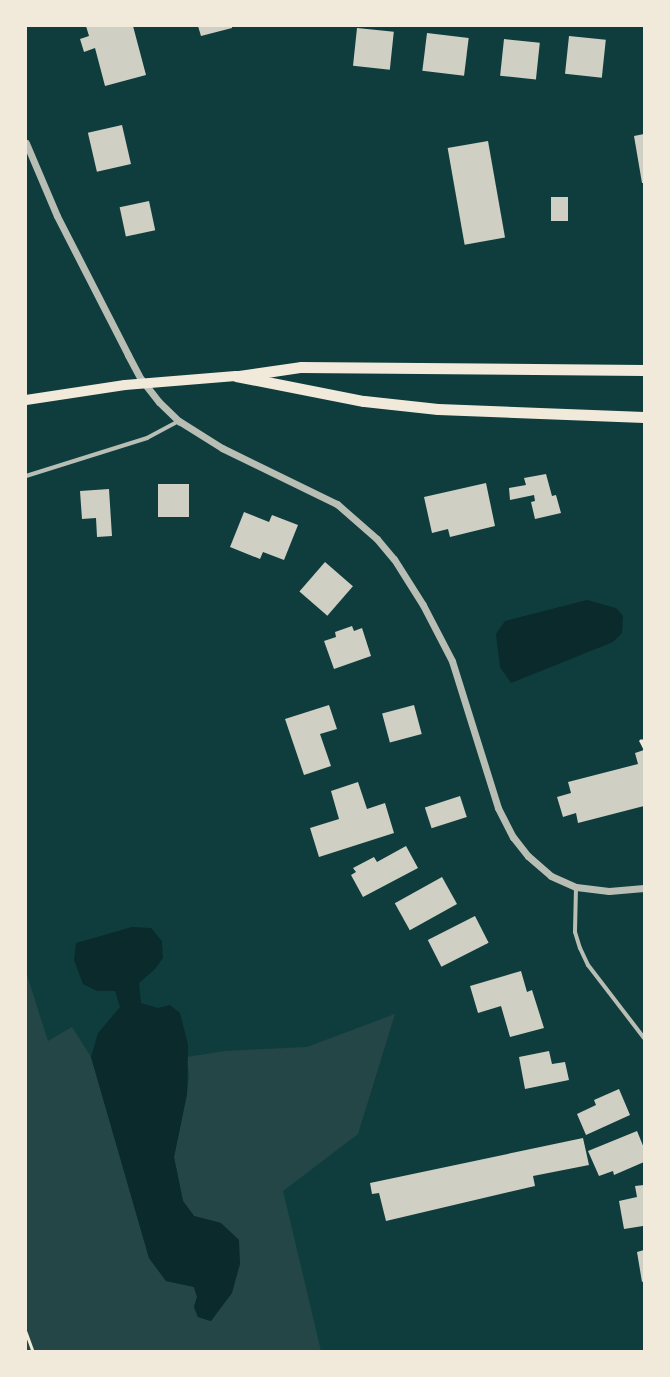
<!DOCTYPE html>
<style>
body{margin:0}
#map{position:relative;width:670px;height:1377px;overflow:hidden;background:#0f3d3e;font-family:"Space Grotesk",sans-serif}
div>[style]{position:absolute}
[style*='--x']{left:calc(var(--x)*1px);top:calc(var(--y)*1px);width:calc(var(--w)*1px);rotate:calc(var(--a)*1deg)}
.green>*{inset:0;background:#244646}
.water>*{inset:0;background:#0a2a2b}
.building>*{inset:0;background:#cfcfc3;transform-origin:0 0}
.path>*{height:2.5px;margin:-1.25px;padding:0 1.25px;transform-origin:1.25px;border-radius:1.25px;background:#f1e9da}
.minor>*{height:4px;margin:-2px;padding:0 2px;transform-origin:2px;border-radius:2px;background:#b8beb3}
.tertiary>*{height:7px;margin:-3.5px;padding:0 3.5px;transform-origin:3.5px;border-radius:3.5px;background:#b8beb3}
.primary>*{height:10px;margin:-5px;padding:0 5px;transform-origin:5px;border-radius:5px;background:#f1e9da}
.trunk>*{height:11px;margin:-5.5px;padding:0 5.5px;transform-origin:5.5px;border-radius:5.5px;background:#f1e9da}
span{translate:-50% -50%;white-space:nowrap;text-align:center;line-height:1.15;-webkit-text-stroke:3px #f1e9da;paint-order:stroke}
.frame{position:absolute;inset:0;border:27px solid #f1e9da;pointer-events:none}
</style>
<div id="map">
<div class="green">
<i style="clip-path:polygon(26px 972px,48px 1041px,72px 1027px,91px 1057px,149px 1258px,166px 1281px,194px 1287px,197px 1297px,194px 1307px,198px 1317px,210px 1321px,221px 1223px,194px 1216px,183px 1201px,174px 1157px,187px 1094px,189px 1076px,187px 1057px,225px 1051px,307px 1047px,395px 1014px,358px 1134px,283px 1191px,321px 1351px,26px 1351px)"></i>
</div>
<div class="water">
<i style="clip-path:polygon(587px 600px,616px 608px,623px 616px,622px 633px,613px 642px,511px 683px,500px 667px,496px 634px,505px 621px)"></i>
<i style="clip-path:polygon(132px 927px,151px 928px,162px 941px,163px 958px,155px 969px,139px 983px,141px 1003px,158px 1008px,170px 1005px,180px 1013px,188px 1045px,187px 1094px,174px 1157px,183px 1201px,194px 1216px,221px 1223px,239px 1240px,240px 1264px,232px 1293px,211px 1321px,198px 1317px,194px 1307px,197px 1297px,194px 1287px,166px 1281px,149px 1258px,91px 1057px,98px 1033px,120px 1007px,115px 991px,97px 991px,83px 984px,74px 960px,76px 943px)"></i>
</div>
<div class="building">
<i style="clip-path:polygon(86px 26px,133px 26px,146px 75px,105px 86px,95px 48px,84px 52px,80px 39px,89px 36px)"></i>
<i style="clip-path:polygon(198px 26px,232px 26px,232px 28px,201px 36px)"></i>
<i style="left:357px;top:28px;width:37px;height:38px;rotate:6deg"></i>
<i style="left:427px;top:33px;width:42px;height:38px;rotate:7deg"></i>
<i style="left:569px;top:36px;width:37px;height:38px;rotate:6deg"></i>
<i style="left:504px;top:39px;width:36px;height:37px;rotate:6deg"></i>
<i style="left:122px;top:125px;width:40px;height:35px;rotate:77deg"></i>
<i style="clip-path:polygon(644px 134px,644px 183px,642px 183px,634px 136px)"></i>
<i style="left:488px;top:141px;width:98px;height:41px;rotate:80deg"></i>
<i style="left:551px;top:197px;width:17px;height:24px"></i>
<i style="left:149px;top:201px;width:30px;height:30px;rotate:78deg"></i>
<i style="clip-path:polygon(546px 474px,552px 496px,556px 495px,561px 513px,535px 519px,531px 502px,535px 501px,534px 495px,510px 500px,509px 488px,526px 485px,524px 478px)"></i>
<i style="clip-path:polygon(486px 483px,495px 526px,450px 537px,448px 529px,432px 533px,424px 497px)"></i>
<i style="left:158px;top:484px;width:31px;height:33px"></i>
<i style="clip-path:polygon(109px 489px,112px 536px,97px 537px,96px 518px,82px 519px,80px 491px)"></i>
<i style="clip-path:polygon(244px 512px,269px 522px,272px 515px,298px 525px,284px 560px,263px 552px,260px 559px,230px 547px)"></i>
<i style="left:325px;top:562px;width:37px;height:39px;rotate:41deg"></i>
<i style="clip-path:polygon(352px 626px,354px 631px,362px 628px,371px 656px,334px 669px,324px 641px,336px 637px,335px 632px)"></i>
<i style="clip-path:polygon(329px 705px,337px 729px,320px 734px,331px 766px,304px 775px,285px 719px)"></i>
<i style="left:414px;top:705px;width:30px;height:33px;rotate:75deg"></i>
<i style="clip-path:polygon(644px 750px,644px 806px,578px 823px,576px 813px,563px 817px,557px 797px,571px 793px,568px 782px,638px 764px,635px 753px)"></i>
<i style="clip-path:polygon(358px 782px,367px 809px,385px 803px,394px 833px,319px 857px,310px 828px,339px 819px,331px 791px)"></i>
<i style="left:460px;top:796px;width:22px;height:37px;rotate:72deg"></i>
<i style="clip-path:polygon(406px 846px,418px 868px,363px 897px,351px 875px,356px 872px,353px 868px,374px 857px,377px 862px)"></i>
<i style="left:442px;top:877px;width:31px;height:54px;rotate:61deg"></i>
<i style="left:475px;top:916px;width:30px;height:53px;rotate:63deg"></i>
<i style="clip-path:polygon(521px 971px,527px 992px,532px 990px,544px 1028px,510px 1037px,501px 1006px,478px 1013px,470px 986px)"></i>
<i style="clip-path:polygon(549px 1051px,552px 1064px,565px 1062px,569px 1080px,525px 1089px,519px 1057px)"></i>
<i style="clip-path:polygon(619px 1089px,630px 1115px,586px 1135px,577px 1114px,596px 1105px,594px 1100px)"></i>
<i style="clip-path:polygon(637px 1131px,644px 1148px,644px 1162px,614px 1175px,613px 1171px,599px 1176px,588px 1151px)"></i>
<i style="clip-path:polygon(583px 1138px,589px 1165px,533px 1176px,535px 1186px,386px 1221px,379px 1193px,372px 1194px,370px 1183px)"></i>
<i style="clip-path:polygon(644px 1185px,644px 1229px,643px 1226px,624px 1229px,619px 1201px,637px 1197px,635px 1186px)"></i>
<i style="clip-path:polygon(644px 1250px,644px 1281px,642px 1282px,637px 1252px)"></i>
</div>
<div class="path">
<i style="--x:644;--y:741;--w:3;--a:180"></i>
<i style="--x:641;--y:741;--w:7;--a:63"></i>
<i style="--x:26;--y:1332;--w:20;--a:70"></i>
</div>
<div class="minor">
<i style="--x:26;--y:476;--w:127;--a:-17.4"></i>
<i style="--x:147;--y:438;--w:36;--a:-28"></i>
<i style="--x:576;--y:887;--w:45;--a:91.3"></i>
<i style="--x:575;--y:932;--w:17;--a:73"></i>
<i style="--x:580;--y:948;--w:19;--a:65"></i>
<i style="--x:588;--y:965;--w:92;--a:52.5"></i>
</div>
<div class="tertiary">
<i style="--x:26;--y:143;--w:79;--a:67"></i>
<i style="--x:57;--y:216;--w:156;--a:62.9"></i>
<i style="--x:128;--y:355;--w:27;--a:62"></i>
<i style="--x:141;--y:379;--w:29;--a:52"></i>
<i style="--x:159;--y:402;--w:28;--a:44"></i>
<i style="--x:179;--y:421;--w:51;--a:32.1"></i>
<i style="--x:222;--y:448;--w:128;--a:26"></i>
<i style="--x:337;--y:504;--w:53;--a:41.2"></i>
<i style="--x:377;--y:539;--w:26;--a:50"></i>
<i style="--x:394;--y:559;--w:54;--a:57.8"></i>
<i style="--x:423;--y:605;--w:63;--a:62.6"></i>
<i style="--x:452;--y:661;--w:154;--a:72.6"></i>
<i style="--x:498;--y:808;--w:33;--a:63"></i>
<i style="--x:513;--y:837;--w:24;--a:52"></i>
<i style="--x:528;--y:856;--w:30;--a:41"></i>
<i style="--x:551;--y:876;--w:27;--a:24"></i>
<i style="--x:576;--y:887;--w:33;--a:7"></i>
<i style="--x:609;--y:891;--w:35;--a:-5"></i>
</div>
<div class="primary">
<i style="--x:26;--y:400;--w:100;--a:-8.6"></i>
<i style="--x:125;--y:385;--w:111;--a:-4.6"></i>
</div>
<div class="trunk">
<i style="--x:236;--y:376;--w:130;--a:11.1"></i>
<i style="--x:364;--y:401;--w:74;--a:6.2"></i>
<i style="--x:438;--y:409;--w:206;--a:2.2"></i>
<i style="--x:239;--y:376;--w:63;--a:-8.3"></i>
<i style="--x:301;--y:367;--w:343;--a:0.5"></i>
</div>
<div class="frame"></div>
</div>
